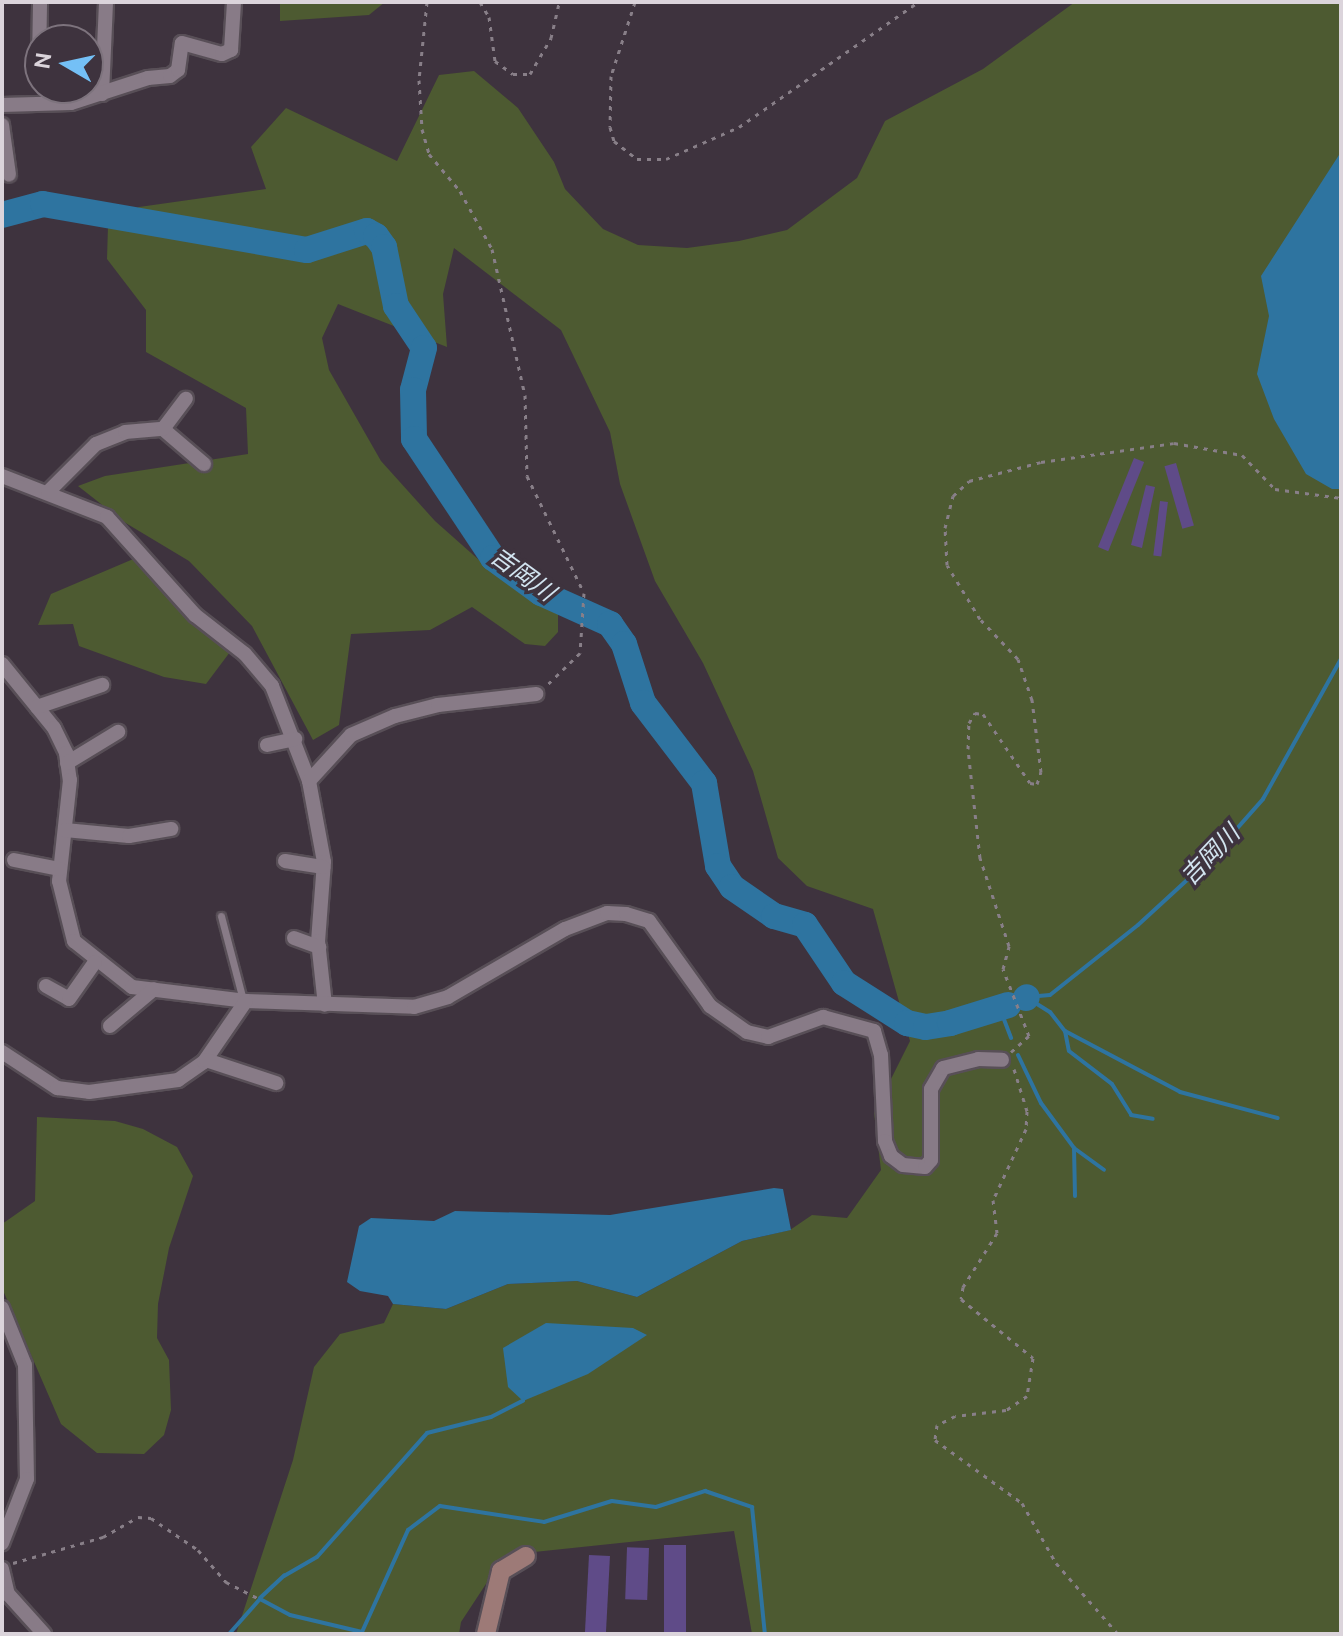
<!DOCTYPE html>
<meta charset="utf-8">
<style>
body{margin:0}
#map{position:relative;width:1343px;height:1636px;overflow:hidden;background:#3e333e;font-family:Ubuntu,"Noto Sans JP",sans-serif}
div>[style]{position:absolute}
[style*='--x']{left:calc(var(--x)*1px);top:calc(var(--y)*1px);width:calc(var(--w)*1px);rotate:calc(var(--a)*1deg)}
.green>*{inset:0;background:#4d5a31}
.water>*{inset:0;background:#2e74a0}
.stream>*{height:4px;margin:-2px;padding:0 2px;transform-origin:2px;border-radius:2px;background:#2e74a0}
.river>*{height:26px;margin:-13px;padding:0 13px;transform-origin:13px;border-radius:13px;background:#2e74a0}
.building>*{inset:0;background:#5f4b88;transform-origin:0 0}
.path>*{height:3px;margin-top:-1.5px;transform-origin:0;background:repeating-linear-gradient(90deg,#887f88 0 4px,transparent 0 10px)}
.roads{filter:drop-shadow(2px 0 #584f57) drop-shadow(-2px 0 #584f57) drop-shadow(0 2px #584f57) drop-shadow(0 -2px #584f57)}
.lane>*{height:7px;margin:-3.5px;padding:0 3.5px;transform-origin:3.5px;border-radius:3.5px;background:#887b87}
.street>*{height:14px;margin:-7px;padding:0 7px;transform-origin:7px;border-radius:7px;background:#887b87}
.secondary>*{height:18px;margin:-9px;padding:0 9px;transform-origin:9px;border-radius:9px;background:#9d7a77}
span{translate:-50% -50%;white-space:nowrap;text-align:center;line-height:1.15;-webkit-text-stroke:7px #3e333e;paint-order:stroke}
.water-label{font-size:24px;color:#d2e4f0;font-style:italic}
.frame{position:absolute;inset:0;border:4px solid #dbd4db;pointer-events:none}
.north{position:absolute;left:24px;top:24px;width:80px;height:80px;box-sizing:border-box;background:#3e333e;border:2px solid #7d737d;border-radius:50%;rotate:279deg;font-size:22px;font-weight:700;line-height:32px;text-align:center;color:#dbd4db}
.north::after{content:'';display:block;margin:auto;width:28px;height:36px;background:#74c0f6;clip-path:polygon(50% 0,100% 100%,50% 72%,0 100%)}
</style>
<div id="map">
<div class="green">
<i style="clip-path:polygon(280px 2px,385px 2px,369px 15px,280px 21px)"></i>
<i style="clip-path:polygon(1075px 2px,1341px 2px,1341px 1634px,752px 1634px,734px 1531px,505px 1555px,461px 1622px,459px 1634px,236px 1634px,293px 1460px,314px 1367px,340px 1334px,384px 1323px,393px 1304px,446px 1309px,508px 1284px,577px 1281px,637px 1297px,742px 1241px,790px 1230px,812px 1215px,847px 1218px,881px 1170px,874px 1113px,910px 1041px,873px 909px,807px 886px,778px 858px,753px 771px,703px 663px,655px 581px,620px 484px,610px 432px,561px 330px,454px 248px,443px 294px,447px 347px,338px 304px,322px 338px,329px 370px,381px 461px,435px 521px,488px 568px,530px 587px,558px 613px,558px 632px,545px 646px,525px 644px,472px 607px,430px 630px,351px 634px,339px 725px,313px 740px,252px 626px,189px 561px,124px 522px,78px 486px,105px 476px,248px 454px,246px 408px,146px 352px,146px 310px,107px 259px,108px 226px,139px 207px,266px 189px,251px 147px,286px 108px,397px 161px,439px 75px,474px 71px,518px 108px,554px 162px,565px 189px,603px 229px,638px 245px,687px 248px,739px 241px,787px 230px,857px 178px,885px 121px,983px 69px)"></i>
<i style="clip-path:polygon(138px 557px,173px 602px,230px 652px,206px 684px,164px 677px,79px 646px,73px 624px,38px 625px,51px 594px)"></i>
<i style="clip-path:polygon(37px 1117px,115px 1121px,143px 1129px,177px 1147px,193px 1176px,169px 1248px,158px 1304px,157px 1338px,169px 1360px,171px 1410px,164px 1435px,144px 1454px,97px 1453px,61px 1424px,2px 1288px,2px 1224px,35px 1201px)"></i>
</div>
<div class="water">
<i style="clip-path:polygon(1339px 155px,1341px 489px,1332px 489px,1306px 474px,1274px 419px,1257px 374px,1269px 316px,1261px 276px)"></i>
<i style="clip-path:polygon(774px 1188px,783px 1189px,791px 1230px,742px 1241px,637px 1297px,577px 1281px,508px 1284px,446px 1309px,393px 1304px,388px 1296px,360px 1291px,347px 1282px,359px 1226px,371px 1218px,434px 1221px,455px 1211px,610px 1215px)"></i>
<i style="clip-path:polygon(546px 1323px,633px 1328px,647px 1335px,588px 1374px,523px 1401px,508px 1387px,503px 1348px)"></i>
</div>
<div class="stream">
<i style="--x:1027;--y:997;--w:23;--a:-5"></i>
<i style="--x:1050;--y:995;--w:112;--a:-38.5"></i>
<i style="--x:1138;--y:925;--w:98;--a:-42.5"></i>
<i style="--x:1210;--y:859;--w:80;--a:-48.5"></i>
<i style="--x:1263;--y:799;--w:160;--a:-60.9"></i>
<i style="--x:1029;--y:999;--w:25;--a:32"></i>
<i style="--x:1050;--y:1012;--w:24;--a:52"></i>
<i style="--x:1065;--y:1031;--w:130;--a:27.9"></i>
<i style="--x:1180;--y:1092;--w:101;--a:14.9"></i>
<i style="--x:1000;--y:1009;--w:31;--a:69"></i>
<i style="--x:1065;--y:1031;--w:20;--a:79"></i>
<i style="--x:1069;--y:1051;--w:54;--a:37.5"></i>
<i style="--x:1112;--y:1084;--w:36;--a:58"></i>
<i style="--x:1131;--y:1115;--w:22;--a:10"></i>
<i style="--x:1018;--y:1055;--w:53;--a:64.4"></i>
<i style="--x:1041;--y:1103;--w:56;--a:53.7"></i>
<i style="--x:1074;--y:1148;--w:37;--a:36"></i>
<i style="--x:1074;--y:1148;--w:48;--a:88.8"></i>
<i style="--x:260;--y:1598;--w:33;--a:-43"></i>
<i style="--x:284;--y:1576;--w:38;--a:-30"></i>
<i style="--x:317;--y:1557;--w:166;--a:-48.4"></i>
<i style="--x:427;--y:1433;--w:66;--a:-14"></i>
<i style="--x:491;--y:1417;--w:36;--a:-27"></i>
<i style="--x:229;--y:1634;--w:47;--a:-48.5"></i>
<i style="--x:260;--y:1599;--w:34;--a:28"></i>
<i style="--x:290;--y:1615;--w:74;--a:13.3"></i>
<i style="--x:362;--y:1632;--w:112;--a:-65.7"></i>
<i style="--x:408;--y:1530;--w:40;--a:-37"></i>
<i style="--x:440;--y:1506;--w:105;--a:8.7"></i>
<i style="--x:544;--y:1522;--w:71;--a:-17.2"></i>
<i style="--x:612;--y:1501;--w:44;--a:7.8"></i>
<i style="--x:656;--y:1507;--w:52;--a:-18.1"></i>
<i style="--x:705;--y:1491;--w:50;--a:18.8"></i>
<i style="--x:752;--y:1507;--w:128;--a:84.2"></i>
</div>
<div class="river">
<i style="--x:2;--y:215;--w:42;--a:-15"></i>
<i style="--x:43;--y:204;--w:268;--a:9.9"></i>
<i style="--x:307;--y:250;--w:63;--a:-17.6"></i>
<i style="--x:367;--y:231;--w:10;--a:29"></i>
<i style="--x:376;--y:236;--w:14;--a:54"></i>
<i style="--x:384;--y:247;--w:60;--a:78.5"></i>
<i style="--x:396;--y:306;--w:50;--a:56.3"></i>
<i style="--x:424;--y:348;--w:43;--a:104.7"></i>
<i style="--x:413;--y:390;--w:49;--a:88.8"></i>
<i style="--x:414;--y:439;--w:143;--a:56.4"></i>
<i style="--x:493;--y:558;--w:59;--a:36.1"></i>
<i style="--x:541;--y:593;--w:76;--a:24.2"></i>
<i style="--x:610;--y:624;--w:24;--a:55"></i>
<i style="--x:624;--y:644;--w:62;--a:72.1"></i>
<i style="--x:643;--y:703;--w:101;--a:52.7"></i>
<i style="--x:704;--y:783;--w:84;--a:80.4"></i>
<i style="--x:718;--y:866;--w:25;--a:56"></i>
<i style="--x:732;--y:887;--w:51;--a:34.6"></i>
<i style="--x:774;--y:916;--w:32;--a:16"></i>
<i style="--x:805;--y:925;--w:70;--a:56.1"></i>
<i style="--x:844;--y:983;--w:75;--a:32.4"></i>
<i style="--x:907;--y:1023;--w:19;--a:12"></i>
<i style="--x:926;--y:1027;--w:24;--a:-9"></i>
<i style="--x:950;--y:1023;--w:61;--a:-17.2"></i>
<i style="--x:1026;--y:998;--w:1;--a:-45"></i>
</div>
<div class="building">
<i style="left:1134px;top:458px;width:11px;height:96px;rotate:22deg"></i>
<i style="left:1176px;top:463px;width:65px;height:12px;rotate:74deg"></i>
<i style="clip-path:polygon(1146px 485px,1155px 487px,1142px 548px,1131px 545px)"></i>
<i style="left:1160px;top:501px;width:8px;height:55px;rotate:7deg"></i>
<i style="left:664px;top:1545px;width:22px;height:89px"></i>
<i style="left:649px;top:1548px;width:52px;height:22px;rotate:92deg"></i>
<i style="left:589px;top:1555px;width:21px;height:79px;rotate:3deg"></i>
</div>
<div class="path">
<i style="--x:427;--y:2;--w:78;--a:95.9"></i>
<i style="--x:419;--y:80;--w:49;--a:86.5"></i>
<i style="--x:422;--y:129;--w:26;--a:74"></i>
<i style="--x:429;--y:154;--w:48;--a:50"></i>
<i style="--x:460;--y:191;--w:66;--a:61.1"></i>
<i style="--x:492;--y:249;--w:150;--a:77.3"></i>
<i style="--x:525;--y:395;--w:81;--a:88.6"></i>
<i style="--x:527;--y:476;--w:130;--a:64"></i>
<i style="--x:584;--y:593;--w:60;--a:93.8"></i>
<i style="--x:580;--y:653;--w:46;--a:135.9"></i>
<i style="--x:480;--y:2;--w:17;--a:59"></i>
<i style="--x:489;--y:17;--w:44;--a:82.2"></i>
<i style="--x:495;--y:61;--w:22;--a:36"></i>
<i style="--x:513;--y:74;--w:17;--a:0"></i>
<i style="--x:530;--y:74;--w:42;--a:-59.7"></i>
<i style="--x:551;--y:38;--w:37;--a:-77"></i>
<i style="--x:635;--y:2;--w:78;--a:108"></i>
<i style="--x:611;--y:76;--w:51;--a:91.1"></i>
<i style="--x:610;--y:127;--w:15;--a:74"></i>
<i style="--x:614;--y:141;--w:29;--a:38"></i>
<i style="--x:637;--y:159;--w:29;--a:0"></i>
<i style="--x:666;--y:159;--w:80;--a:-23.7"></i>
<i style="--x:739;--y:127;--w:218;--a:-34.9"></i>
<i style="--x:1011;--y:1052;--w:24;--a:-42"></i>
<i style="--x:1029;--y:1036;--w:72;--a:-111.2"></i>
<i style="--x:1003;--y:969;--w:24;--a:-75"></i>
<i style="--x:1009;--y:946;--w:93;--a:-108.2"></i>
<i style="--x:980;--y:858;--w:110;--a:-96.3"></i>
<i style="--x:968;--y:749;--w:26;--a:-88"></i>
<i style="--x:969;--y:723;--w:12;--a:-59"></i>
<i style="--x:975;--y:713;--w:8;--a:7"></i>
<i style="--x:983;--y:714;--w:83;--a:55.7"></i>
<i style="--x:1030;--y:783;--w:7;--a:8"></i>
<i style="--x:1037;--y:784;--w:13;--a:-72"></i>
<i style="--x:1041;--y:772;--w:73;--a:-97.1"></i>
<i style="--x:1032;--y:700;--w:43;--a:-108.9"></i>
<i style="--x:1018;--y:659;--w:55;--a:-133.5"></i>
<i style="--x:980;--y:619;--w:63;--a:-121.4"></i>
<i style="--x:947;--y:565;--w:37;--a:-93"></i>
<i style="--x:945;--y:528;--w:33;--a:-76"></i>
<i style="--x:953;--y:496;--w:22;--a:-43"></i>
<i style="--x:969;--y:481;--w:74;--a:-14.8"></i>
<i style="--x:1041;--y:462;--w:134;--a:-8.1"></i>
<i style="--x:1174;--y:443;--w:69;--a:10"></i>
<i style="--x:1242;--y:455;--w:47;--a:45.9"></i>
<i style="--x:1275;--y:489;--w:67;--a:7.8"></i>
<i style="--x:1014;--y:1069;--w:44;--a:72.8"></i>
<i style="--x:1027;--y:1111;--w:18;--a:93"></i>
<i style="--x:1026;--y:1129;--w:78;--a:114.9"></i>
<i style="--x:993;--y:1200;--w:33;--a:83"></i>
<i style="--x:997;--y:1233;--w:64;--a:122.2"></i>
<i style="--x:963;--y:1287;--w:12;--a:99"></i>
<i style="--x:961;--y:1299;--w:93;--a:39.3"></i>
<i style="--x:1033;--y:1358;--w:38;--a:99"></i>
<i style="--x:1027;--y:1396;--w:25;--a:146"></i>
<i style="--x:1006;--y:1410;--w:51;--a:173.3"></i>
<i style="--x:955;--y:1416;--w:20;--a:153"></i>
<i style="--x:937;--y:1425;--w:15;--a:98"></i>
<i style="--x:935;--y:1440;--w:107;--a:35.9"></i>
<i style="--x:1022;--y:1503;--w:69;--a:60.5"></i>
<i style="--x:1056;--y:1563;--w:94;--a:48.9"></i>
<i style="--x:13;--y:1563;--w:94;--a:-16.1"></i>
<i style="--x:103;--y:1537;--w:40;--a:-29.7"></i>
<i style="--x:138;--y:1517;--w:13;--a:4"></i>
<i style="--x:151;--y:1518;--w:57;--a:34.2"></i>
<i style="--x:198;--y:1550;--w:43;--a:48.8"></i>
<i style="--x:226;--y:1582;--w:38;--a:27"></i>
</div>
<div class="roads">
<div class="lane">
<i style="--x:221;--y:916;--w:87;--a:75.3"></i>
</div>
<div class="street">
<i style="--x:39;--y:62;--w:60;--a:-89"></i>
<i style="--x:102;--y:94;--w:92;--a:-87.5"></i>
<i style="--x:2;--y:105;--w:69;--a:-1.7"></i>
<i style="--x:71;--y:103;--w:81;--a:-18"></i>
<i style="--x:148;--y:78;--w:22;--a:-5"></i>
<i style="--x:170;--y:76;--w:10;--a:-37"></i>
<i style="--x:178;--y:70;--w:27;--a:-82"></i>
<i style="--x:182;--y:43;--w:41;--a:15.4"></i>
<i style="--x:222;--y:54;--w:10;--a:-24"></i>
<i style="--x:231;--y:50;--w:48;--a:-86.4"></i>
<i style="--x:2;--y:125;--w:50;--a:82"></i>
<i style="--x:163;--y:429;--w:54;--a:40.5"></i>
<i style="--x:2;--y:476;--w:113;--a:21.3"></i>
<i style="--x:107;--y:517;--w:132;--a:48.1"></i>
<i style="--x:195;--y:615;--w:63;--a:38"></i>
<i style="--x:245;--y:654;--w:42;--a:49.8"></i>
<i style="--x:272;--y:686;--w:102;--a:68.7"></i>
<i style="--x:309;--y:781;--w:82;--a:79.5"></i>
<i style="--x:324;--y:862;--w:79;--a:94.3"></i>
<i style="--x:318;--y:941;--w:64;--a:83.8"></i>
<i style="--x:48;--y:492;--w:68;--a:-45"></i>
<i style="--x:96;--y:444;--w:31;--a:-22"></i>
<i style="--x:125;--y:432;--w:38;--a:-5"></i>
<i style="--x:163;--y:429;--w:38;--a:-53"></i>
<i style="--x:2;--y:664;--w:82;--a:50.9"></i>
<i style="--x:54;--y:728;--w:28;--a:64"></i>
<i style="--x:66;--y:753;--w:27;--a:82"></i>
<i style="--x:70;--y:780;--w:102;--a:96.2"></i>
<i style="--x:59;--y:881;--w:62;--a:76"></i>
<i style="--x:74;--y:941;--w:74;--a:38.4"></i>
<i style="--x:132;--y:987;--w:115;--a:7"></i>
<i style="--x:246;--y:1001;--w:168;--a:2"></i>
<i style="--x:414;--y:1007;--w:35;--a:-16"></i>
<i style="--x:448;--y:997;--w:135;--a:-30.2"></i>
<i style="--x:565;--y:929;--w:45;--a:-20.9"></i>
<i style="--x:607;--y:913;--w:19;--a:3"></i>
<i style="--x:626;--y:914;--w:24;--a:17"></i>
<i style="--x:649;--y:921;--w:105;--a:54.3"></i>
<i style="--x:710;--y:1006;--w:45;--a:35.1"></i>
<i style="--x:747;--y:1032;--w:22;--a:13"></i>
<i style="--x:768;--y:1037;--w:59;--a:-20"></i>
<i style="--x:823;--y:1017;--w:53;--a:15.4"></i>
<i style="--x:874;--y:1031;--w:25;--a:74"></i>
<i style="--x:881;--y:1055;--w:86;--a:87.3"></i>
<i style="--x:885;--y:1141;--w:16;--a:68"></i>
<i style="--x:891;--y:1156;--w:15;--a:37"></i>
<i style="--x:903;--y:1165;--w:22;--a:5"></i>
<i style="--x:925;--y:1167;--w:9;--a:-49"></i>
<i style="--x:931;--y:1160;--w:71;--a:-90"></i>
<i style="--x:931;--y:1089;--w:24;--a:-60"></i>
<i style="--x:943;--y:1068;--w:36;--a:-14"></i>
<i style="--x:978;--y:1059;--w:24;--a:2"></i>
<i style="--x:37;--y:707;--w:69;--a:-18.7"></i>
<i style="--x:267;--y:745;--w:29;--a:-12"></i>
<i style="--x:67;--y:763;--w:60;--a:-31.3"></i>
<i style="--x:309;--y:781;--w:62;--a:-47.6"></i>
<i style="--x:351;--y:735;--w:48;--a:-23.4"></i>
<i style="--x:395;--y:716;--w:44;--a:-14.3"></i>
<i style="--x:438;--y:705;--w:99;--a:-6.4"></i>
<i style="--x:65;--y:830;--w:64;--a:5.4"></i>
<i style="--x:129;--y:836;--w:43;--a:-9.5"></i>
<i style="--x:14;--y:860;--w:47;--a:11.1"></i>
<i style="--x:285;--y:861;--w:39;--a:9"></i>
<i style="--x:294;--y:938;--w:27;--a:20"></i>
<i style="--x:46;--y:986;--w:26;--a:29"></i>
<i style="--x:69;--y:999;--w:45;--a:-54.9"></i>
<i style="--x:110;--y:1026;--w:57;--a:-40.1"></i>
<i style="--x:2;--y:1052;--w:66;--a:33.2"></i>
<i style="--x:57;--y:1088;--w:32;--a:7"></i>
<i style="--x:89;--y:1092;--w:90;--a:-7.7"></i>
<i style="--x:178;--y:1080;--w:32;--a:-35"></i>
<i style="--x:204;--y:1062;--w:74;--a:-55.5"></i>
<i style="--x:206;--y:1060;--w:74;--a:18.2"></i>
<i style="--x:2;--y:1308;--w:61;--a:68"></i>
<i style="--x:25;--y:1365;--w:114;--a:89"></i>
<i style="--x:27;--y:1479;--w:69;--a:111.3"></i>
<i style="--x:2;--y:1569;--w:26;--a:77"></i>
<i style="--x:8;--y:1594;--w:54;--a:48"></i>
</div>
<div class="secondary">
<i style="--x:486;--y:1634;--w:65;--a:-76.6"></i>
<i style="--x:501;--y:1571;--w:29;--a:-31"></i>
</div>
</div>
<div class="water-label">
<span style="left:523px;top:574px;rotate:36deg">吉岡川</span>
<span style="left:1210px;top:855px;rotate:-46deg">吉岡川</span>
</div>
<div class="frame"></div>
<div class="north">N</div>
</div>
